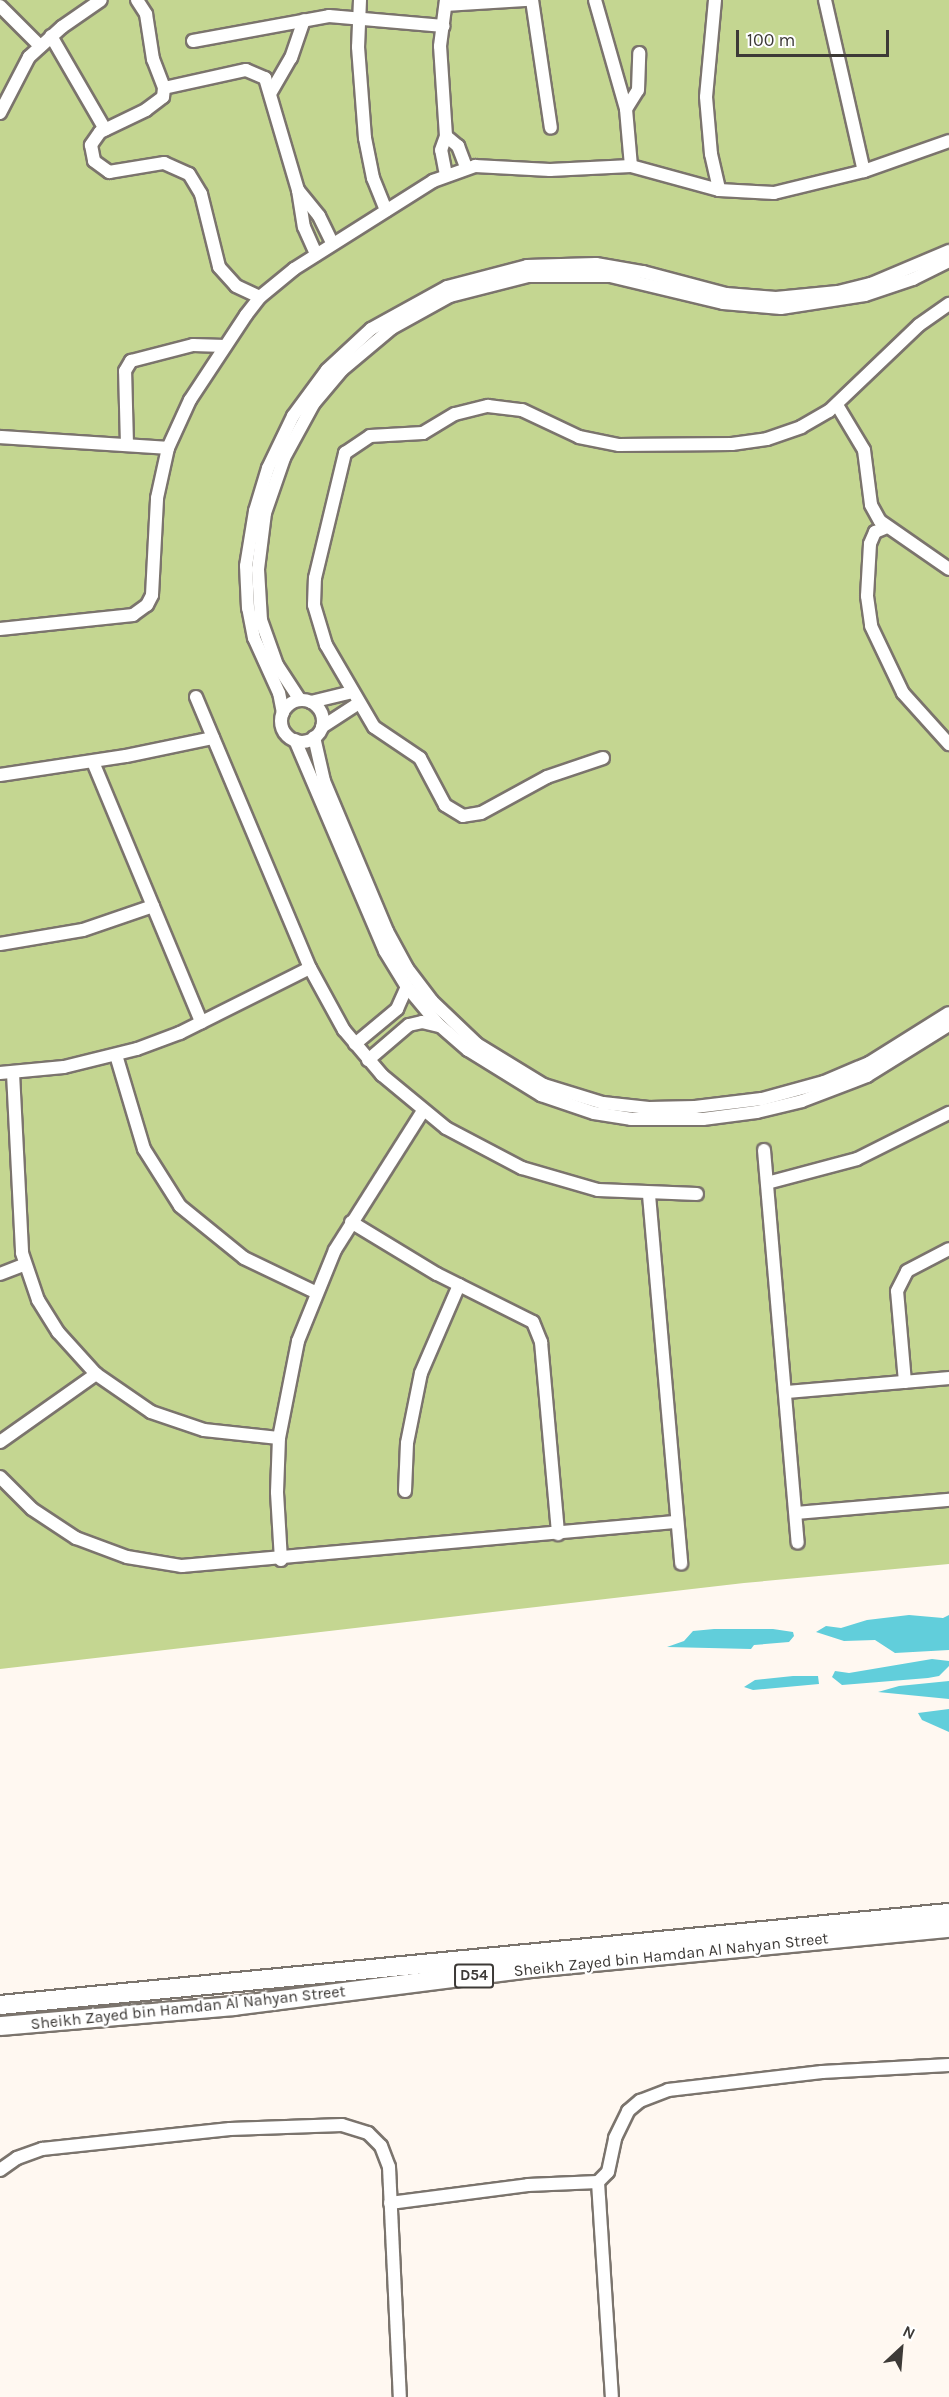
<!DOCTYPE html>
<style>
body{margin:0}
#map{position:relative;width:949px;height:2397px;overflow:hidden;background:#fff8f1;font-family:Karla,sans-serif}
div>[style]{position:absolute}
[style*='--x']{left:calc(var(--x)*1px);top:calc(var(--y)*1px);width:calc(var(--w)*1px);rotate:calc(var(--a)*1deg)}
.green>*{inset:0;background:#c4d691}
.water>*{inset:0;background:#61cedb}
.roads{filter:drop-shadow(2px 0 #7b746d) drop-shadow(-2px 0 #7b746d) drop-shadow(0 2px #7b746d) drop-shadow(0 -2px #7b746d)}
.minor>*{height:12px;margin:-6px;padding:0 6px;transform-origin:6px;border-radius:6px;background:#fff}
.minor>.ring{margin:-6px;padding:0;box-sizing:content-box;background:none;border:12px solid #fff;border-radius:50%}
.highway>*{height:18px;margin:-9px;padding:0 9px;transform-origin:9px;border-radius:9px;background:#fff}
span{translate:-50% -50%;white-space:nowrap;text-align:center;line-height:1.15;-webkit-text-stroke:4.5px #fff;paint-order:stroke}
.shield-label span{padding:2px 4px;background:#fff;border:2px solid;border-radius:4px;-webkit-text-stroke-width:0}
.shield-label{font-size:15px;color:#3d3a37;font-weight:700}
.street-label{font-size:16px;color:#3d3a37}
.north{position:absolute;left:871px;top:2319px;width:60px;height:60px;-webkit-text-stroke:4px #fff;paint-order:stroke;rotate:26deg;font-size:16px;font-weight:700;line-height:24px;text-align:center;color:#3d3a37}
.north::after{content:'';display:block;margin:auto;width:21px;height:27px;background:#3d3a37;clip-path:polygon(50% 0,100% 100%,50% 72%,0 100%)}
.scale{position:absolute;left:736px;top:30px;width:153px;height:27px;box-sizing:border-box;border:3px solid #3d3a37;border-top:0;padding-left:8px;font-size:18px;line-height:21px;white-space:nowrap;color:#3d3a37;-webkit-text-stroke:4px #fff;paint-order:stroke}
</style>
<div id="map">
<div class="green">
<i style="clip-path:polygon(0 0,949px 0,949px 1564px,744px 1583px,0 1669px)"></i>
</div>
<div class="water">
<i style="clip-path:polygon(909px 1615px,943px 1618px,949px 1615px,949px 1650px,895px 1653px,875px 1640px,844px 1641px,816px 1632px,826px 1626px,841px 1628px,867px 1620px)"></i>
<i style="clip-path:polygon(714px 1629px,773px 1629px,793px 1632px,794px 1636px,789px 1642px,754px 1645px,751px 1649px,667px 1647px,684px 1641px,693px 1631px)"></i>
<i style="clip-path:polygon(932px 1659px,949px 1661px,949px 1666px,939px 1676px,928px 1678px,842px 1685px,832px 1677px,835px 1671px,849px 1673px)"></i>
<i style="clip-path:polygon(793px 1676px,818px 1676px,819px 1684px,753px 1690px,744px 1687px,755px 1680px)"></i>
<i style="clip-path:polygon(949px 1681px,949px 1699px,878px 1692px,899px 1686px)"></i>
<i style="clip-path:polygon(949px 1709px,949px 1732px,922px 1720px,918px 1713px)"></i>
</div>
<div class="roads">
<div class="minor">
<i style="--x:137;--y:0;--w:17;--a:57"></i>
<i style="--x:146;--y:14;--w:46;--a:81.2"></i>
<i style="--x:153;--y:59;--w:31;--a:69"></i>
<i style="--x:164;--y:88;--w:9;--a:96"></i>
<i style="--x:163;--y:97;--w:21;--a:143"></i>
<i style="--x:146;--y:110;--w:51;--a:154.4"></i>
<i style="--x:100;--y:132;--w:16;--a:125"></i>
<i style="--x:91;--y:145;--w:16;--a:79"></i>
<i style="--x:94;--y:161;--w:19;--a:36"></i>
<i style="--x:109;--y:172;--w:56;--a:-9.3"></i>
<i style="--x:164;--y:163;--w:27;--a:24"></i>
<i style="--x:189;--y:174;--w:23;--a:59"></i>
<i style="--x:201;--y:194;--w:75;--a:76.1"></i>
<i style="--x:219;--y:267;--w:25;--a:48"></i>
<i style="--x:236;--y:286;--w:26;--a:25"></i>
<i style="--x:360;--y:0;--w:47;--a:92.4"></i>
<i style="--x:358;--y:47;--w:91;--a:85.6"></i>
<i style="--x:365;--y:138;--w:41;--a:78.7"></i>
<i style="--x:373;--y:178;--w:35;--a:68"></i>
<i style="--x:532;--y:0;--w:129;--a:81.6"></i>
<i style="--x:595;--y:0;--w:113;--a:74.1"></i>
<i style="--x:626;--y:109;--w:57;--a:85"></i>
<i style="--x:715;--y:0;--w:97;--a:95.3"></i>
<i style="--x:706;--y:97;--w:57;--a:85"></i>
<i style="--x:711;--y:154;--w:37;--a:77"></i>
<i style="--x:825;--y:0;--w:175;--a:77.2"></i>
<i style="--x:447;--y:5;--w:80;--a:-3.6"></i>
<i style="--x:0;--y:6;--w:57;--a:45"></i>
<i style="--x:51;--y:36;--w:108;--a:59.9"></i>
<i style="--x:193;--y:41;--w:138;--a:-10.4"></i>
<i style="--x:329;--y:16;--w:115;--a:5"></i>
<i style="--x:164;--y:88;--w:84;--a:-12.4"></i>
<i style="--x:246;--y:70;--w:21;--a:23"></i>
<i style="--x:265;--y:78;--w:117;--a:73.6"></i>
<i style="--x:298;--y:190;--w:37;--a:81"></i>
<i style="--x:304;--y:227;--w:30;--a:66"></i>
<i style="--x:271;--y:92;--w:39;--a:-60"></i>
<i style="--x:291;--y:58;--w:40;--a:-71.1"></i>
<i style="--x:626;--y:109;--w:22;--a:-58"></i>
<i style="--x:638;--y:90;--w:37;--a:-88"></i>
<i style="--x:0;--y:113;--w:63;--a:-62.6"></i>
<i style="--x:29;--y:57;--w:45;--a:-42.3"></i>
<i style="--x:62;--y:27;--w:47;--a:-34.7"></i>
<i style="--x:446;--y:136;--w:16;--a:40"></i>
<i style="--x:458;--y:146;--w:22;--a:69"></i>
<i style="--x:446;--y:175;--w:25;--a:-101"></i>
<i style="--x:441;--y:150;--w:15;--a:-70"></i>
<i style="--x:446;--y:136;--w:90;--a:-93.8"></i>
<i style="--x:440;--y:46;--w:46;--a:-82.6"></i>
<i style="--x:298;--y:190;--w:33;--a:51"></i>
<i style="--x:319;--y:216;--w:30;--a:64"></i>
<i style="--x:837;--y:405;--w:52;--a:59"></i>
<i style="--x:864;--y:450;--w:55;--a:82.7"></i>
<i style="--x:871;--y:505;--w:18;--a:61"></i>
<i style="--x:880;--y:521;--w:84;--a:34.8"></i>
<i style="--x:0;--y:437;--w:168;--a:3.7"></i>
<i style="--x:127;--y:445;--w:74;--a:-91.5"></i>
<i style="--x:125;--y:371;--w:12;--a:-59"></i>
<i style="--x:131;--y:361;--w:64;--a:-14.5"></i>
<i style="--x:193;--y:345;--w:32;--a:2"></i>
<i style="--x:887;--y:527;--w:13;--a:157"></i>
<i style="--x:875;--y:532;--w:13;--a:113"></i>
<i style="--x:870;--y:544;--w:52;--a:93.3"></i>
<i style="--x:867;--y:596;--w:30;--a:82"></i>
<i style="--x:871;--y:626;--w:74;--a:64.5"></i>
<i style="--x:903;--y:693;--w:69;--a:48"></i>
<i style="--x:0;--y:629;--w:134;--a:-6"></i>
<i style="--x:133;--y:615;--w:17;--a:-36"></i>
<i style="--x:147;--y:605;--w:11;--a:-63"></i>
<i style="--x:152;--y:595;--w:97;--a:-87"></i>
<i style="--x:157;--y:498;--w:51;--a:-77.6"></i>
<i style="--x:168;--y:448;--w:53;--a:-65.4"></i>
<i style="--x:190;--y:400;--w:102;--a:-56.6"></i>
<i style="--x:246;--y:315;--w:23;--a:-52"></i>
<i style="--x:260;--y:297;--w:44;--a:-39.5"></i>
<i style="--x:294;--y:269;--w:165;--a:-32.3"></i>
<i style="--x:433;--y:181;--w:45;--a:-19.7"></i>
<i style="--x:475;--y:166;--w:75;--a:3.1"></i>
<i style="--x:550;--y:170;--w:81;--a:-2.8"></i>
<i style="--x:631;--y:166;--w:91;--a:15.3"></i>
<i style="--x:719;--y:190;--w:55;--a:3.1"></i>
<i style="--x:774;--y:193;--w:93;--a:-13.7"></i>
<i style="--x:864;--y:171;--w:90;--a:-19.4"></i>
<i style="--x:196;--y:697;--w:294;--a:67.2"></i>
<i style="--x:310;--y:968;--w:71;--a:61.3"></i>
<i style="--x:344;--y:1030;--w:59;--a:49.8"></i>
<i style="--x:382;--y:1075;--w:83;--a:39.6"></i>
<i style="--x:446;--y:1128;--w:86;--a:27.8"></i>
<i style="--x:522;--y:1168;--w:79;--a:16.1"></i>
<i style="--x:598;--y:1190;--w:99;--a:2.3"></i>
<i style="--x:300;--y:700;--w:42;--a:-123.3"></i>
<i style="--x:277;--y:665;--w:48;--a:-109.6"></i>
<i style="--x:261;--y:620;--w:51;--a:-93.4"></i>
<i style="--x:258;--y:569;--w:56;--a:-82.9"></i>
<i style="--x:265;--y:513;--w:58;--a:-70.9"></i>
<i style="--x:284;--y:458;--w:63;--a:-61.4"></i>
<i style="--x:314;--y:403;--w:43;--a:-49.7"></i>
<i style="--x:342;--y:370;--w:65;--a:-40"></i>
<i style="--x:392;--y:328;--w:66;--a:-28.9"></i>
<i style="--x:450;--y:296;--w:81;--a:-14.4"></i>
<i style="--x:528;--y:276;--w:82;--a:0"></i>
<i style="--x:610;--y:276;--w:116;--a:13.4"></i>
<i style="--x:723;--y:303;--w:58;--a:4.9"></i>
<i style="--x:781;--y:308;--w:85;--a:-8.8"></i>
<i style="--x:865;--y:295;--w:51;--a:-18.4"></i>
<i style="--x:913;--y:279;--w:40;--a:-26.6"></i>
<i class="ring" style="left:281px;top:700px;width:30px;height:30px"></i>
<i style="--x:311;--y:702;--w:42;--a:-13.7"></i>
<i style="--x:283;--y:713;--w:20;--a:-101"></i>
<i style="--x:279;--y:693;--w:60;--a:-114.4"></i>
<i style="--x:254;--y:638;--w:31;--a:-101"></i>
<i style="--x:248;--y:608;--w:42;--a:-92.7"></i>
<i style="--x:246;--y:566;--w:56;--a:-80.7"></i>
<i style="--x:255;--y:511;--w:45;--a:-73.2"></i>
<i style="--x:268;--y:468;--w:58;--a:-64.3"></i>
<i style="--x:293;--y:416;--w:57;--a:-53.5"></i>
<i style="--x:327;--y:370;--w:60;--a:-43"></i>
<i style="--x:371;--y:329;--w:87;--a:-28.9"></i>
<i style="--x:447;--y:287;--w:83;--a:-14.7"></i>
<i style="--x:527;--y:266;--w:69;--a:-1.7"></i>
<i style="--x:596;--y:264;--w:48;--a:9.7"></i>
<i style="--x:643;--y:272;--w:86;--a:14.8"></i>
<i style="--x:726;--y:294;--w:50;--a:4.6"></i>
<i style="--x:776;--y:298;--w:62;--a:-5.5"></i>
<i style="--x:838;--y:292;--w:34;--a:-14"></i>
<i style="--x:871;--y:284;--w:85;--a:-22.9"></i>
<i style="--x:322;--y:727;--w:44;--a:-33"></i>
<i style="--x:314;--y:737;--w:45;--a:77.2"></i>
<i style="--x:324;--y:781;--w:163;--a:67.2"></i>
<i style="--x:387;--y:931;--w:42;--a:61.6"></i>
<i style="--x:407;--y:968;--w:41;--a:52.9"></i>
<i style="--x:432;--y:1001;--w:62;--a:43.7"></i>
<i style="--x:477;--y:1044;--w:79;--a:31.5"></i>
<i style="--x:544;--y:1085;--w:62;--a:17"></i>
<i style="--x:603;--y:1103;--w:46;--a:6.2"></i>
<i style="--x:649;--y:1108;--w:46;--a:-1.2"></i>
<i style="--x:695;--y:1107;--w:67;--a:-6.8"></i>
<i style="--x:762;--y:1099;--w:64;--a:-15.3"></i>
<i style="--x:824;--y:1082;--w:49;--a:-22.9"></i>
<i style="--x:869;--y:1063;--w:94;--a:-32"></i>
<i style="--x:295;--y:740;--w:229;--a:66.9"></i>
<i style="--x:385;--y:951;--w:42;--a:58.6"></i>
<i style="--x:407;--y:987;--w:48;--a:50"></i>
<i style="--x:438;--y:1024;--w:40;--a:41"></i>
<i style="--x:468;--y:1050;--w:86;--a:31.7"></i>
<i style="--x:541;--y:1095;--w:56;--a:18.8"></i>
<i style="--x:594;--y:1113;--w:37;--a:9"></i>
<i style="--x:631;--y:1119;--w:72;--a:0"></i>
<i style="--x:703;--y:1119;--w:54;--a:-7.4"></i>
<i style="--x:757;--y:1112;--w:46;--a:-13.7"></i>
<i style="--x:802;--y:1101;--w:70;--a:-21"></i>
<i style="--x:867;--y:1076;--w:97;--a:-31.9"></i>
<i style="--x:603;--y:758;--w:59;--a:161.3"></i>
<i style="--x:547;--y:777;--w:75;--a:151.4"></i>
<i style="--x:481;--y:813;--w:18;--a:171"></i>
<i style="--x:463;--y:816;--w:21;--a:-149"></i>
<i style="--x:445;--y:805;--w:53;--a:-118"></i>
<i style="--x:420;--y:758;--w:55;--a:-146"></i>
<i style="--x:374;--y:727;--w:95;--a:-120.3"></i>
<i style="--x:326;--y:645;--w:42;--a:-106.7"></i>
<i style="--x:314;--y:605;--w:27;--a:-88"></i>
<i style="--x:315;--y:578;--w:129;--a:-76.5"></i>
<i style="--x:345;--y:453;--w:30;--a:-34"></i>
<i style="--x:370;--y:436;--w:53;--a:-3.2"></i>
<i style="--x:423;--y:433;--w:37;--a:-31"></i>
<i style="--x:455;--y:414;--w:34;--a:-14"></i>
<i style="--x:488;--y:406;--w:34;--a:7"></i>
<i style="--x:522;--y:410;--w:63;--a:25.3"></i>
<i style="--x:579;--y:437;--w:41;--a:11.3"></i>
<i style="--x:619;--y:445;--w:113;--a:-0.5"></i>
<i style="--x:732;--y:444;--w:35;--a:-8"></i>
<i style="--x:767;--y:439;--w:36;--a:-19"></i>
<i style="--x:801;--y:427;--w:32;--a:-30"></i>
<i style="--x:829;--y:411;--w:124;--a:-43.7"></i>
<i style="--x:919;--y:325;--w:37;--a:-35"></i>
<i style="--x:93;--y:762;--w:282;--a:67.4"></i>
<i style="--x:0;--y:775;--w:127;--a:-8.6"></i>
<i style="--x:126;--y:756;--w:89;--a:-11.7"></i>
<i style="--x:0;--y:944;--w:84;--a:-9.6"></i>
<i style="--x:83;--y:930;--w:74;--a:-18.9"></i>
<i style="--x:355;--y:1044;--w:55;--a:-39.8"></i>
<i style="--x:397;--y:1009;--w:24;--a:-66"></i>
<i style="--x:116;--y:1055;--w:98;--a:73.4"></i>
<i style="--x:144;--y:1149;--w:67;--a:57.7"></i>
<i style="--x:180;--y:1206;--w:82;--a:39.1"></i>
<i style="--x:244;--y:1258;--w:79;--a:25.6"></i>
<i style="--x:368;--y:1060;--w:54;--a:-40.5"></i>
<i style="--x:409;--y:1025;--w:13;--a:-13"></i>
<i style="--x:422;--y:1022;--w:18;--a:13"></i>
<i style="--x:0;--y:1073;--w:64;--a:-5.4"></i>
<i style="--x:64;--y:1067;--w:75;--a:-13.9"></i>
<i style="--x:137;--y:1049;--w:46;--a:-20.4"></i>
<i style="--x:180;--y:1033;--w:145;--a:-26.6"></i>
<i style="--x:13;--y:1073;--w:180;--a:87.1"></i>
<i style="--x:22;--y:1253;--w:50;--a:71.2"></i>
<i style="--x:38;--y:1300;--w:38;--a:58"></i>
<i style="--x:58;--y:1332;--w:57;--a:47.9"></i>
<i style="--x:96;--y:1374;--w:67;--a:34.6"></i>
<i style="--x:151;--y:1412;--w:56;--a:18.8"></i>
<i style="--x:204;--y:1430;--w:75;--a:6.1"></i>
<i style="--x:764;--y:1150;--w:394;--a:85.1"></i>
<i style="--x:767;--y:1183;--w:93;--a:-14.9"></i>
<i style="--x:857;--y:1159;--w:103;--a:-26.6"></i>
<i style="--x:649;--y:1195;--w:370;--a:85"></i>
<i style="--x:351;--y:1222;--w:100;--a:31.2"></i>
<i style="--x:437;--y:1274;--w:107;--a:26.6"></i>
<i style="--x:533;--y:1322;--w:22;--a:68"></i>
<i style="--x:541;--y:1342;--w:193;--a:84.9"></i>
<i style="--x:0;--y:1274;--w:26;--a:-21"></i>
<i style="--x:905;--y:1382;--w:91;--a:-95"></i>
<i style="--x:897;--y:1291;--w:22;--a:-63"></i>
<i style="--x:907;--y:1271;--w:47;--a:-27.6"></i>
<i style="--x:787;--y:1392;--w:163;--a:-4.9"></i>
<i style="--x:0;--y:1442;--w:118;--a:-35.3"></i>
<i style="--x:0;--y:1477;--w:45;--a:45"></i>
<i style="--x:32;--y:1509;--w:53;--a:33.4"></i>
<i style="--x:76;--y:1538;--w:54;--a:20.4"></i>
<i style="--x:127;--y:1557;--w:56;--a:9.3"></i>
<i style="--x:182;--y:1566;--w:497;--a:-5.1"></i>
<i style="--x:405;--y:1491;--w:48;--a:-87.6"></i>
<i style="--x:407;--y:1443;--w:71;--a:-78.7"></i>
<i style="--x:421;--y:1373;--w:96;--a:-66.6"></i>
<i style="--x:796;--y:1513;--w:154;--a:-4.9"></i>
<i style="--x:281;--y:1560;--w:68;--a:-93.4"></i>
<i style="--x:277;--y:1492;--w:54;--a:-87.9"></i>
<i style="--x:279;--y:1438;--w:99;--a:-78.9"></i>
<i style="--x:298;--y:1341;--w:98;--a:-67.9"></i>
<i style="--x:335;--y:1250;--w:165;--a:-57.7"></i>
<i style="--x:0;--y:2170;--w:21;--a:-35"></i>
<i style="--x:17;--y:2158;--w:27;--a:-20"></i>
<i style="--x:42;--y:2149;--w:189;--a:-6.1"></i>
<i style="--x:230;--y:2129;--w:112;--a:-2"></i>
<i style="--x:342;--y:2125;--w:27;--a:17"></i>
<i style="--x:368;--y:2133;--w:18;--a:45"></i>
<i style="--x:381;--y:2146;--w:22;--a:69"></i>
<i style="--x:389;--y:2167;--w:230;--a:87.3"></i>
<i style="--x:598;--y:2182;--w:215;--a:86.3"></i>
<i style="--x:390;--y:2203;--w:139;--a:-7.4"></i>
<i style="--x:528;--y:2185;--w:70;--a:-2.5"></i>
<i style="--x:598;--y:2182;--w:14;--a:-45"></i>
<i style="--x:608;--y:2172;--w:35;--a:-78"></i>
<i style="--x:615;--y:2138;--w:30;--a:-64"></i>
<i style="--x:628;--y:2111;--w:16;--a:-40"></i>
<i style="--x:640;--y:2101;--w:30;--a:-21"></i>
<i style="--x:668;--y:2090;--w:155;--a:-6.7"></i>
<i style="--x:822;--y:2072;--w:127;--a:-3.2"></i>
</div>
<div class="highway">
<i style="--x:0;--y:2005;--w:953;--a:-5.54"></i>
<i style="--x:0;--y:2026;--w:235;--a:-4.9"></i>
<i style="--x:234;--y:2006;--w:300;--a:-7.3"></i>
<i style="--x:532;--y:1968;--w:419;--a:-5.5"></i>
</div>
</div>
<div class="shield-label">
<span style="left:474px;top:1976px">D54</span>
</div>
<div class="street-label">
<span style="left:671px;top:1955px;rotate:-6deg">Sheikh Zayed bin Hamdan Al Nahyan Street</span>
<span style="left:188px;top:2008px;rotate:-6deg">Sheikh Zayed bin Hamdan Al Nahyan Street</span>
</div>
<div class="north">N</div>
<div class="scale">100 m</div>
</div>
